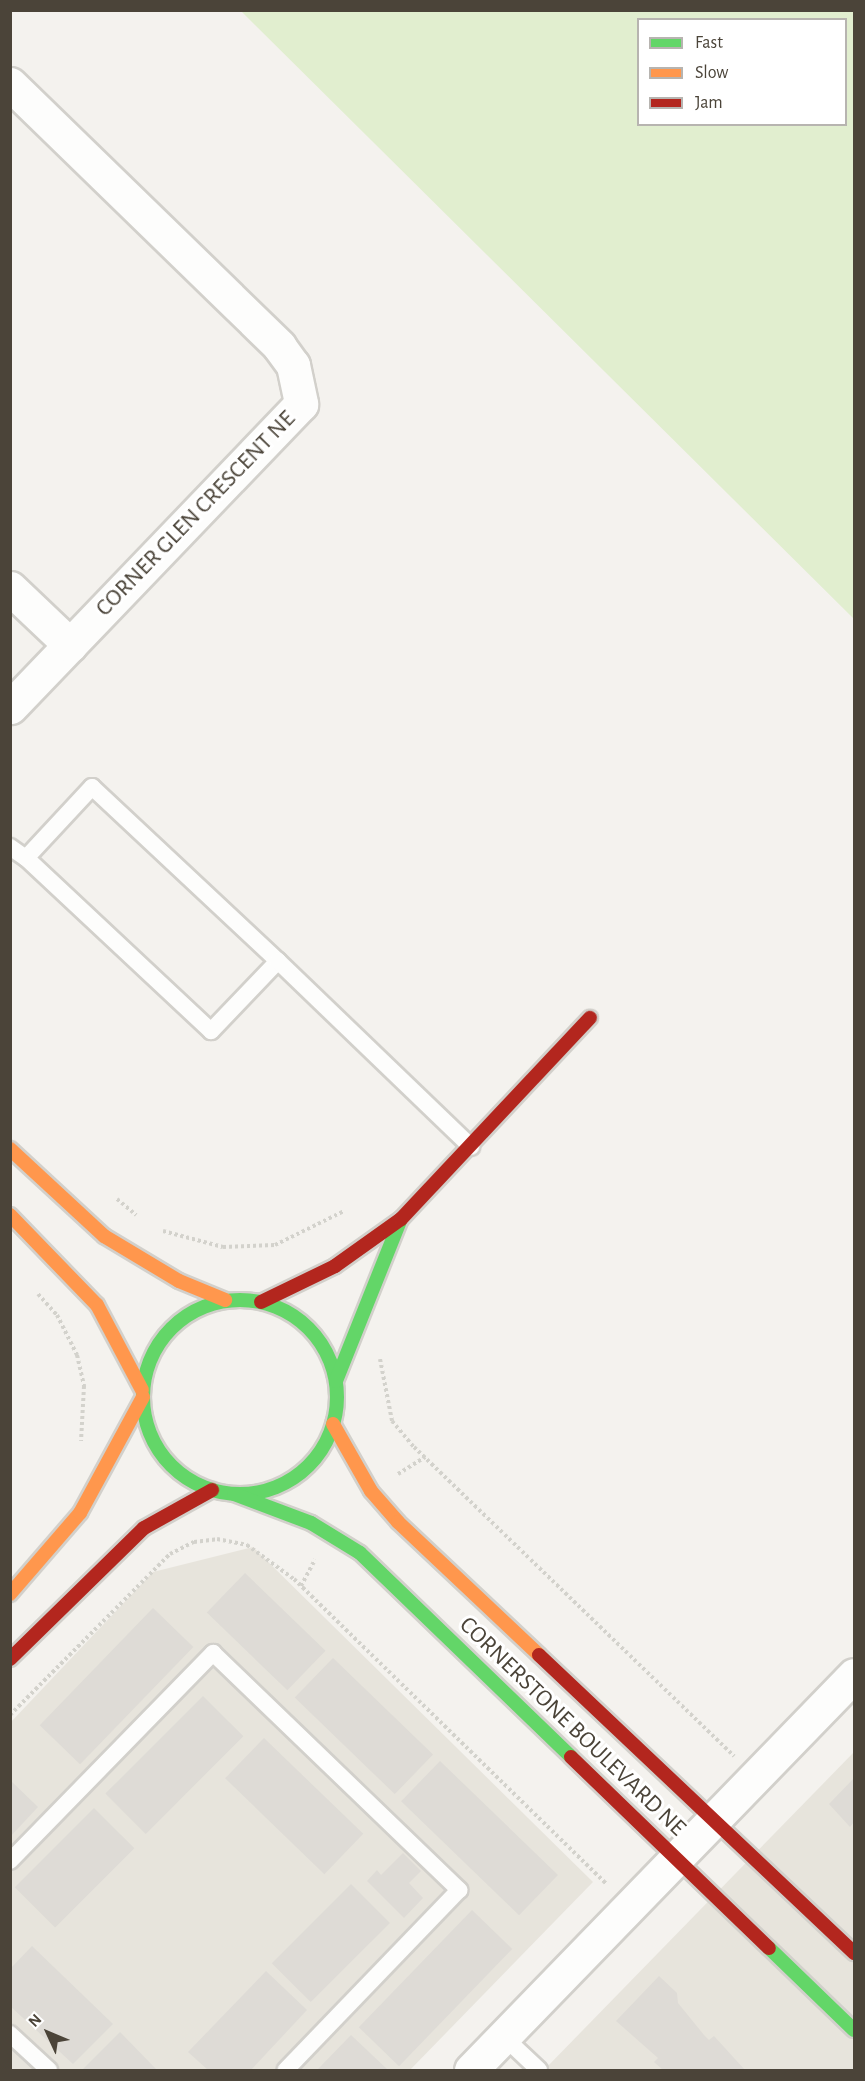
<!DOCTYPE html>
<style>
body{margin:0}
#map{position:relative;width:865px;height:2081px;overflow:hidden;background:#f4f2ee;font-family:"Alegreya Sans",sans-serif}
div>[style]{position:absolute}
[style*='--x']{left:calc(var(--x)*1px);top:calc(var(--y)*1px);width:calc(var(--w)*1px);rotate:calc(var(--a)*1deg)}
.residential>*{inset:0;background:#e7e4dc}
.green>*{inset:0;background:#e1eecf}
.building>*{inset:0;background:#dedbd6;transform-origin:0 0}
.path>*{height:4px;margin-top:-2px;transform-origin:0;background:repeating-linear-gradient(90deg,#d3d2cc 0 3px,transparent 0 6px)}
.roads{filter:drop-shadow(2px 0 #d2d0cb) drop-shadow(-2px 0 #d2d0cb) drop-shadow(0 2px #d2d0cb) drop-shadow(0 -2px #d2d0cb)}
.lane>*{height:16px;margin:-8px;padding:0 8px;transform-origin:8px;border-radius:8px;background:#fdfdfc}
.street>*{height:33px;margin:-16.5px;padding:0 16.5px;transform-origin:16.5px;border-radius:16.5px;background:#fdfdfc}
.fast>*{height:14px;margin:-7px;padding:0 7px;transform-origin:7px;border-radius:7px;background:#63d668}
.fast>.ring{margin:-7px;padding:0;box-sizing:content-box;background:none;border:14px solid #63d668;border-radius:50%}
.slow>*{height:14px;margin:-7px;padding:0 7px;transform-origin:7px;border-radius:7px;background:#ff974d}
.jam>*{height:14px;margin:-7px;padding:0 7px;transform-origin:7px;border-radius:7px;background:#b3261e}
span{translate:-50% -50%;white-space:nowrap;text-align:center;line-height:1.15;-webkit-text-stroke:6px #fff;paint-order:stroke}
.street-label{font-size:24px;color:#4b4439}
.frame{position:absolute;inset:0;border:12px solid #4b4439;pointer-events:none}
.legend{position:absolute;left:637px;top:18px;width:210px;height:108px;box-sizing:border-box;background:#fff;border:2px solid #b7b4b0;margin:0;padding:8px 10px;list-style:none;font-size:18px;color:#4b4439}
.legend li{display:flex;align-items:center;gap:12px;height:30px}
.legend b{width:30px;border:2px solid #b7b4b0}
.north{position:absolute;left:18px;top:2003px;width:60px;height:60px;-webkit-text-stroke:4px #fff;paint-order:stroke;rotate:314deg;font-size:16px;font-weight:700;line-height:24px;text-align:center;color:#4b4439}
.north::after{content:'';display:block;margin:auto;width:21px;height:27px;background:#4b4439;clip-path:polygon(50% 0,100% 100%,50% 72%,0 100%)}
</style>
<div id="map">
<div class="residential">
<i style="clip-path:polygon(253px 1547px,593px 1882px,410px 2070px,11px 2070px,10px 1723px,153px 1572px)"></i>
<i style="clip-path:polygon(854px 1752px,854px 2070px,544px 2070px)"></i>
</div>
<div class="green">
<i style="clip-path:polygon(evenodd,241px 11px,854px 11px,854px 619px,241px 11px,638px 20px,846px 20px,846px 124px,638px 124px,638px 20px)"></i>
</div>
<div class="building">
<i style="left:245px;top:1573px;width:112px;height:55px;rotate:44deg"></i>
<i style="left:153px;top:1608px;width:56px;height:163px;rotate:44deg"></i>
<i style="left:333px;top:1658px;width:139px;height:55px;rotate:44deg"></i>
<i style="left:203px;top:1696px;width:57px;height:138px;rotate:45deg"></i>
<i style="left:264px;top:1738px;width:138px;height:56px;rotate:44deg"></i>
<i style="left:440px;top:1761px;width:164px;height:56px;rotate:44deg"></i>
<i style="clip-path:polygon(854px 1778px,854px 1822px,850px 1827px,829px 1804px)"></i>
<i style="clip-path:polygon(10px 1780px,38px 1807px,10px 1837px)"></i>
<i style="left:94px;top:1808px;width:57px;height:112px;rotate:45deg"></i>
<i style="clip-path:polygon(403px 1853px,421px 1871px,409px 1883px,423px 1898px,404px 1918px,367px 1881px,377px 1870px,381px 1875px)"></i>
<i style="left:351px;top:1884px;width:55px;height:112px;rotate:45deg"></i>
<i style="left:472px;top:1910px;width:56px;height:163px;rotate:44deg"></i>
<i style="clip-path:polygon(32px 1946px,113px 2024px,73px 2064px,10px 2006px,10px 1969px)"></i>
<i style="clip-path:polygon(266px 1971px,307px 2010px,251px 2070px,208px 2070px,188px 2052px)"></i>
<i style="clip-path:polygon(659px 1976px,677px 1993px,678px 2003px,704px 2035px,709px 2040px,714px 2036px,745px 2070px,663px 2070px,654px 2062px,658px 2058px,616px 2021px)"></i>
<i style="clip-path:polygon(120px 2032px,157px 2070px,82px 2070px)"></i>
<i style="clip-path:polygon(351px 2035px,388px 2070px,317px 2070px)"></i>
</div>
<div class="path">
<i style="--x:117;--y:1199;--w:25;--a:40"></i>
<i style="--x:163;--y:1231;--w:62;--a:14.9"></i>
<i style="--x:223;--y:1247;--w:52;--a:-2.2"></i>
<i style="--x:275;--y:1245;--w:77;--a:-26.2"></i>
<i style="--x:38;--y:1294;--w:28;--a:48"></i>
<i style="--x:57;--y:1315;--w:45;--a:63.4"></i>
<i style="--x:77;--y:1355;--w:32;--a:77"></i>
<i style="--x:84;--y:1386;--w:55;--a:93.1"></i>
<i style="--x:380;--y:1359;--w:63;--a:79"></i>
<i style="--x:392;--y:1421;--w:34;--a:50"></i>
<i style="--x:414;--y:1447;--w:445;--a:44"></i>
<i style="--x:398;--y:1474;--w:32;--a:-32"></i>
<i style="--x:301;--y:1586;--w:30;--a:-62"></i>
<i style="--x:10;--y:1715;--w:227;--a:-45.2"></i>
<i style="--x:170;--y:1554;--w:27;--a:-27"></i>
<i style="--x:194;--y:1542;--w:23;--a:-7"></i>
<i style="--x:217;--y:1539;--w:31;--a:11"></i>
<i style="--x:247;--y:1545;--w:58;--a:35.9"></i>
<i style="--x:294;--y:1579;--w:437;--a:44.3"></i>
</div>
<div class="roads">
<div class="lane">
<i style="--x:10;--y:847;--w:19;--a:35"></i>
<i style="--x:278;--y:961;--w:97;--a:133.7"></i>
<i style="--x:211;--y:1031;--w:253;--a:-136.9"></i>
<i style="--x:26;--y:858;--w:97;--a:-47.1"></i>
<i style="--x:92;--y:787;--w:255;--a:43.1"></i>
<i style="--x:278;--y:961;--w:268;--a:43.9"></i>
<i style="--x:10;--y:1861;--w:291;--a:-45.7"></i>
<i style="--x:213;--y:1653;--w:342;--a:43.9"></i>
<i style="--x:459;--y:1890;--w:250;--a:133.9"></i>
<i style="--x:10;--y:2034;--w:53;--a:42.7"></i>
<i style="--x:504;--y:2037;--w:48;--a:43.3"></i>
</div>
<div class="street">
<i style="--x:10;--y:84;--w:376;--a:44.2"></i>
<i style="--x:279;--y:346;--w:24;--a:54"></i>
<i style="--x:293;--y:365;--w:40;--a:78"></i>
<i style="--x:301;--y:404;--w:420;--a:133.8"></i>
<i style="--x:10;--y:588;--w:83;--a:43.5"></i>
<i style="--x:471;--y:2070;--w:550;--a:-45.88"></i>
</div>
<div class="fast">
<i class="ring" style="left:143px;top:1300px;width:180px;height:180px"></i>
<i style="--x:336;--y:1381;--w:172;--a:-68.2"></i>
<i style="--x:234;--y:1494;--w:82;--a:20.6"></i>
<i style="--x:311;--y:1523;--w:57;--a:31.5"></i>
<i style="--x:360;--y:1553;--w:293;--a:44"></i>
<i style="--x:769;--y:1948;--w:118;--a:44"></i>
</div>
<div class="slow">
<i style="--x:10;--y:1149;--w:128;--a:42.8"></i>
<i style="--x:104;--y:1236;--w:87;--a:31"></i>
<i style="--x:179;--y:1281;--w:50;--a:22.4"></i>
<i style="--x:10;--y:1215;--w:125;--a:46"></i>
<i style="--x:97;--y:1305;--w:96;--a:62.1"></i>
<i style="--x:333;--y:1424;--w:77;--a:60.4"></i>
<i style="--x:371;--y:1491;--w:41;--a:48.9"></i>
<i style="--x:398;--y:1522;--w:194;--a:43.3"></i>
<i style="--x:10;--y:1594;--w:107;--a:-49.2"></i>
<i style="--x:80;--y:1513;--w:132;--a:-61.5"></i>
</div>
<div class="jam">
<i style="--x:261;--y:1302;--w:82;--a:-25.9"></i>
<i style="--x:335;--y:1266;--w:81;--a:-35.5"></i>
<i style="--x:401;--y:1219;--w:276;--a:-46.8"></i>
<i style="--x:539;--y:1655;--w:434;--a:43.4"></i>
<i style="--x:10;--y:1659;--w:187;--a:-44.4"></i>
<i style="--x:144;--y:1528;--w:78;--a:-29.2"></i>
<i style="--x:571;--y:1757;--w:275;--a:44"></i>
</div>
</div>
<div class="street-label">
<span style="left:196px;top:514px;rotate:-46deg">CORNER GLEN CRESCENT NE</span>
<span style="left:572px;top:1727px;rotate:44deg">CORNERSTONE BOULEVARD NE</span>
</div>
<div class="frame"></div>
<ul class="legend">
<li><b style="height:8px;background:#63d668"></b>Fast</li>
<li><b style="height:8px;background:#ff974d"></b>Slow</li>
<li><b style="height:8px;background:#b3261e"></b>Jam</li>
</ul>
<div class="north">N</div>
</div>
